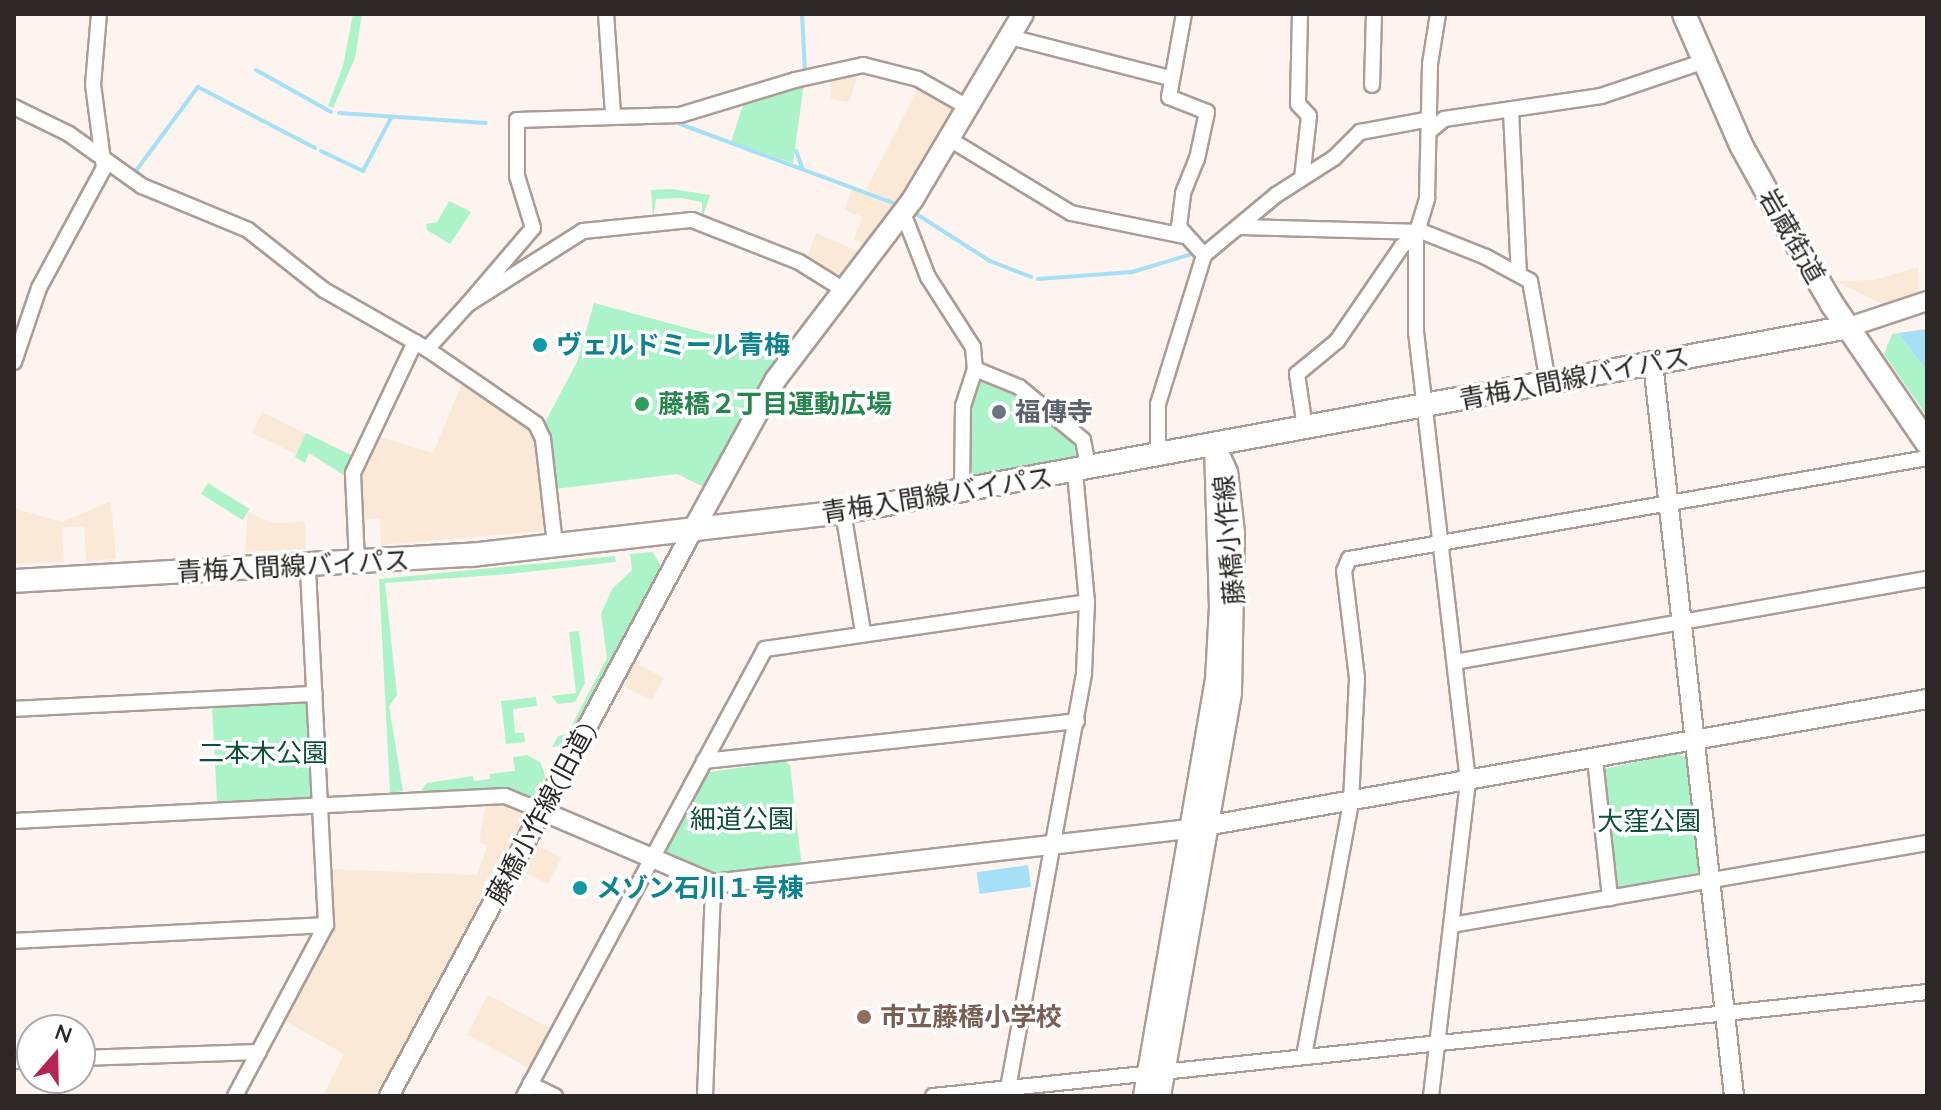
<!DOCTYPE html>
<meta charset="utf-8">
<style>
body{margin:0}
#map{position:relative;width:1941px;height:1110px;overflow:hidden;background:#fdf4f0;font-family:Quicksand,"Noto Sans JP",sans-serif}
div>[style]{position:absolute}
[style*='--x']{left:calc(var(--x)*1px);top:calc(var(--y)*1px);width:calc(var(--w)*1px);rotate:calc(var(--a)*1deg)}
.commercial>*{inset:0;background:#fbe9d8;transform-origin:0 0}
.green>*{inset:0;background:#adf3ca;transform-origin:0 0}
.water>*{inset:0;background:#a6e0f6;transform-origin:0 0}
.stream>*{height:4px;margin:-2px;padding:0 2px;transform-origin:2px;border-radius:2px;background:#a6e0f6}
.roads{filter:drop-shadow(2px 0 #aa9c96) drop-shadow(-2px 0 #aa9c96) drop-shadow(0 2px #aa9c96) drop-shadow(0 -2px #aa9c96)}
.minor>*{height:14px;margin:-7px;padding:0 7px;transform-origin:7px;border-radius:7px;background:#fff}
.tertiary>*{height:18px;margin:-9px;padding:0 9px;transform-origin:9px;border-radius:9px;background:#fff}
.secondary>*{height:20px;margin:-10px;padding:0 10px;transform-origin:10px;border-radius:10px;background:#fff}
.primary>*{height:22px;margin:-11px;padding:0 11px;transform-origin:11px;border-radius:11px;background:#fff}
.dots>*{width:22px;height:22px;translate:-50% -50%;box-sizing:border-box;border:4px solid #fff;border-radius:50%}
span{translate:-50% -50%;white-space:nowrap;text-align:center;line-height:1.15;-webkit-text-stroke:7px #fff;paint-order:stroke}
.street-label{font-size:26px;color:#2c2724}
.culture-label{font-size:26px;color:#0d838f;font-weight:700}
.left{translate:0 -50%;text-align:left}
.leisure-label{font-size:26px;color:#27864d;font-weight:700}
.worship-label{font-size:26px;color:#5b616d;font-weight:700}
.park-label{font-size:26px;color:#0b5133}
.education-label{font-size:26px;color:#785e54;font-weight:700}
.frame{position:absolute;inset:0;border:16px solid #2c2724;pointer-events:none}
.north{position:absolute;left:16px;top:1014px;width:80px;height:80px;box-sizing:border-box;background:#fff;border:2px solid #aba9a7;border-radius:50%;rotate:20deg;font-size:22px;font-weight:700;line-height:32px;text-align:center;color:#2c2724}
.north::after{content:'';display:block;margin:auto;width:28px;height:36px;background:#b42455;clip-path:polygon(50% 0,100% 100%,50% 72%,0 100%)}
</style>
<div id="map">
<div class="commercial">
<i style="clip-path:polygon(860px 69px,849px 102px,830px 99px,833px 75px)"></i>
<i style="clip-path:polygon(920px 84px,961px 107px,897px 202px,866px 190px)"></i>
<i style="clip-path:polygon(852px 190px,894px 206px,867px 246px,854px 239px,862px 217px,844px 210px)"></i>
<i style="clip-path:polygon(816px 233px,860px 252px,840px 281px,806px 261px)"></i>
<i style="clip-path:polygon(1918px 267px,1919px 293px,1883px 304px,1834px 281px,1874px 280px)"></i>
<i style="clip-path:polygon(462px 383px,536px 435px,547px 526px,543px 531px,381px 545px,380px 519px,359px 520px,357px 484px,374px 435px,433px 453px)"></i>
<i style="left:262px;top:412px;width:49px;height:23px;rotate:26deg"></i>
<i style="clip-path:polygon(111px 501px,116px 559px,86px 561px,84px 526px,62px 528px,64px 562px,14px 564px,14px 508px,62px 522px)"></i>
<i style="clip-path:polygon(248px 512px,271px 523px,305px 522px,306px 549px,245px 552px)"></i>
<i style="left:632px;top:661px;width:36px;height:26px;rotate:28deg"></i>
<i style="clip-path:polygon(506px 803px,529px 817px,379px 1096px,323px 1096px,344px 1054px,283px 1020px,333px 927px,331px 869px,477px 875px,487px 846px,479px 842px,486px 804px)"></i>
<i style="left:535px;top:844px;width:30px;height:30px;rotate:27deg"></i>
<i style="left:488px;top:995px;width:74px;height:45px;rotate:28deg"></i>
</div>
<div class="green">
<i style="clip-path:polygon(353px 14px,362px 14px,355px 58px,333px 108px,328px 106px,343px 66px)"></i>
<i style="clip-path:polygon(804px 83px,793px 163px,731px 142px,744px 102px)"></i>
<i style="clip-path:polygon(672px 189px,710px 195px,702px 219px,702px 202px,681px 198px,656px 199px,653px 217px,651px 190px)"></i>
<i style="clip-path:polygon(449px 201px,471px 212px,450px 244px,427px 230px,426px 224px,437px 222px)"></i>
<i style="clip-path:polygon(594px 303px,754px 346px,776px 361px,706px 488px,677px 474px,555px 489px,545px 422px,577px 362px)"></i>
<i style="clip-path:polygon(1898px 333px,1927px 371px,1927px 416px,1884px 354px,1892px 334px)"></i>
<i style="clip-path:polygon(981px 373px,1017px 392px,1073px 440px,1077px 457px,965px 478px,969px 407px)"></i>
<i style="clip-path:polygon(306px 433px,353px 456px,348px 478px,309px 453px,305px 463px,295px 457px)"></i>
<i style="left:208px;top:483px;width:49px;height:13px;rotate:32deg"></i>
<i style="clip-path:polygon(653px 552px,661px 566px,565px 745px,552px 747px,558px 736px,567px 734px,607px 658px,601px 614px,612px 589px,632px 570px,630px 554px)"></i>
<i style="clip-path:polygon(615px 556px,616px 562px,509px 574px,385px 583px,397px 695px,389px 706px,403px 791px,390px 793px,379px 579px)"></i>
<i style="clip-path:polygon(579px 631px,585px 683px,575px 702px,558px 704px,551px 696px,576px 693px,569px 632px)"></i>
<i style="clip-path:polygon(536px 697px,537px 706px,513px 709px,515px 733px,524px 733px,525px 742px,506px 744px,501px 701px)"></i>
<i style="clip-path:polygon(303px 701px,308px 705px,313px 796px,309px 801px,222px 805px,217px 801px,212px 709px,216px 705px)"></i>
<i style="clip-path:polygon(1678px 753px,1686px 758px,1699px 872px,1618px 890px,1613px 886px,1600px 770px)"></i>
<i style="clip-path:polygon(527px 755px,540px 762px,544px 772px,546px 781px,536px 799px,419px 794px,427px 783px,473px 776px,474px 781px,490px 779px,490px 774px,515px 771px,513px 757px)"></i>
<i style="clip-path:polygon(784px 761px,790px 765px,801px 860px,797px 865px,717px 874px,666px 855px,663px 848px,703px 773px)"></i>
</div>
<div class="water">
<i style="clip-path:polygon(1927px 329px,1927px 371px,1898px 333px)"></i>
<i style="left:1028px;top:865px;width:22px;height:52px;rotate:82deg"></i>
</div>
<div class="stream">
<i style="--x:802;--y:14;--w:57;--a:87"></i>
<i style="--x:256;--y:70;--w:86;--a:29.2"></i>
<i style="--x:339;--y:113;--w:147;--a:3.9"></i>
<i style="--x:680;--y:124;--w:227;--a:20.3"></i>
<i style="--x:321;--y:151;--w:47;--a:25.5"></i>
<i style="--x:363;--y:171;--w:60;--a:-62.2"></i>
<i style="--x:796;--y:151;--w:17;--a:69"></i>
<i style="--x:135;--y:172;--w:106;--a:-53.5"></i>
<i style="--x:198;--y:87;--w:132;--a:27.5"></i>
<i style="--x:918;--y:215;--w:85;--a:32.6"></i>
<i style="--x:990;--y:261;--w:44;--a:21.3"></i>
<i style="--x:1038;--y:279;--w:94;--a:-4.3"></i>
<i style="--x:1132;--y:272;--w:63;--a:-16.7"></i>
</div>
<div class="roads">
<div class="minor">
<i style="--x:606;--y:14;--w:101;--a:86"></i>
<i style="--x:1300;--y:14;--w:90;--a:91.3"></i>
<i style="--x:1298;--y:104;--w:16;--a:47"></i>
<i style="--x:1309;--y:116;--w:62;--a:96.4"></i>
<i style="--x:1010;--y:37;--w:165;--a:14.4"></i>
<i style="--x:1372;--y:85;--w:71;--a:-88.4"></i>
<i style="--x:14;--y:107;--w:61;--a:26.1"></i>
<i style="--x:69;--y:134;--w:90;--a:35.5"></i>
<i style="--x:142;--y:186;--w:115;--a:22.5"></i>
<i style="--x:248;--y:230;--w:97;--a:38.3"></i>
<i style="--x:324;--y:290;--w:119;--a:29.8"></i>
<i style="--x:427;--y:349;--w:132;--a:34.5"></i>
<i style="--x:536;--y:424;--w:17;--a:65"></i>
<i style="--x:543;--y:439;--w:107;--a:83.5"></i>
<i style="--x:1511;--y:112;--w:162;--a:87.2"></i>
<i style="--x:1431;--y:130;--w:17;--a:-40"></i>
<i style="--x:1444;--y:119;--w:159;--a:-8.3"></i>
<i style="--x:1601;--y:96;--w:107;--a:-18.6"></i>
<i style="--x:951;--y:140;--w:140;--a:31.3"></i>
<i style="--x:1071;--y:213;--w:115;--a:11.5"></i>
<i style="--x:903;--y:213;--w:69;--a:68.7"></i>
<i style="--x:928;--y:277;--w:83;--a:57.3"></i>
<i style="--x:973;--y:347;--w:22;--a:85"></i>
<i style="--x:975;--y:369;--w:39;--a:108"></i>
<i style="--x:963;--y:406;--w:88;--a:90.7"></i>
<i style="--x:1241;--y:227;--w:182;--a:1.6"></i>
<i style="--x:1423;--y:232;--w:68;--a:21.6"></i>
<i style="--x:1486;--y:257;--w:50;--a:28.6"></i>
<i style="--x:1530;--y:281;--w:103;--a:79.9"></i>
<i style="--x:1204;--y:255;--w:94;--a:-39.8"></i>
<i style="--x:1276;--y:195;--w:69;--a:-32.5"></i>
<i style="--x:1334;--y:158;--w:37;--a:-45"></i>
<i style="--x:1360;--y:132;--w:71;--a:-10.5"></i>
<i style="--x:468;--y:304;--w:100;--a:-49.5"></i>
<i style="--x:533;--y:228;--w:54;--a:-107.1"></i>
<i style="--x:517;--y:176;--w:56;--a:-90"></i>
<i style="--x:517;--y:120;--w:163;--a:-1.8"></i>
<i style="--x:680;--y:115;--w:120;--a:-16.9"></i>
<i style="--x:795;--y:80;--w:70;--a:-12.4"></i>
<i style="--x:863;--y:65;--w:57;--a:14.3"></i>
<i style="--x:918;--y:79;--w:59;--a:29.6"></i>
<i style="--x:427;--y:349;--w:61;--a:-47.7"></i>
<i style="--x:468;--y:304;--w:136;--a:-32.4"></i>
<i style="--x:583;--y:231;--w:110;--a:-5.8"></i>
<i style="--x:692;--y:220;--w:115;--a:21.4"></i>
<i style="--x:799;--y:262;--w:53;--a:31.9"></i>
<i style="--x:14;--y:362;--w:78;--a:-71.3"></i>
<i style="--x:39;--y:288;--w:136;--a:-61.6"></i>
<i style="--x:104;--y:168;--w:84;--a:-97.5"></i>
<i style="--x:93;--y:85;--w:71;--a:-85.2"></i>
<i style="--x:975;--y:369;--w:48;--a:22.2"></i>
<i style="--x:1019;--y:387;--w:83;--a:39.6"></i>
<i style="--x:1083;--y:440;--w:31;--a:79"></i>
<i style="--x:1305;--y:428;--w:55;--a:-98.4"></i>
<i style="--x:1297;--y:374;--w:52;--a:-39.5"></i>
<i style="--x:1337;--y:341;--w:115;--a:-55.6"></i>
<i style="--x:1402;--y:246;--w:18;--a:-38"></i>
<i style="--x:1158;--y:456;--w:52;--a:-90"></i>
<i style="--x:1158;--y:404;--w:156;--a:-72.8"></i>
<i style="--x:1204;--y:255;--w:38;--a:-132"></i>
<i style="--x:1179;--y:227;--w:34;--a:-83"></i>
<i style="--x:1183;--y:193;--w:37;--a:-68"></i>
<i style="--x:1197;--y:159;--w:48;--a:-78"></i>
<i style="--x:1207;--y:112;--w:41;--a:-158.5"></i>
<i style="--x:1169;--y:97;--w:84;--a:-79.8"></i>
<i style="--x:843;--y:512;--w:122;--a:80.5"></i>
<i style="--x:357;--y:562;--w:89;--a:-92.6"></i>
<i style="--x:353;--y:473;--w:145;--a:-64.7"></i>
<i style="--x:1455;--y:662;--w:479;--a:-10"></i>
<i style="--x:14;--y:709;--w:301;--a:-2.9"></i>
<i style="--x:1595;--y:759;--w:140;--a:83.8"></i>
<i style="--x:704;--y:761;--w:375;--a:-6.1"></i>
<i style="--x:14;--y:821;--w:492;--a:-2.9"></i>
<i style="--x:505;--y:796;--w:40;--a:22"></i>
<i style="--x:1452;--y:925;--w:482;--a:-9.8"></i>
<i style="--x:14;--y:941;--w:312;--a:-2.9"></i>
<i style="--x:1304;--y:1056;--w:258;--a:-79.5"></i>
<i style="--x:1351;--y:802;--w:124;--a:-87.2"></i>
<i style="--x:1357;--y:678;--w:108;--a:-96.9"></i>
<i style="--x:1344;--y:571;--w:13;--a:-67"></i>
<i style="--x:1349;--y:559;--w:587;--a:-9.91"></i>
<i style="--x:80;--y:1058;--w:179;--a:-1.9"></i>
<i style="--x:14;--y:1061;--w:18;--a:0"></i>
<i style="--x:530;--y:1084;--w:28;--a:26"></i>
<i style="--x:1008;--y:1088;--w:422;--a:-79.6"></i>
<i style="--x:1084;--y:673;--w:71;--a:-87.6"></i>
<i style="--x:1087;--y:602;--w:130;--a:-95.3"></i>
<i style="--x:235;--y:1096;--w:194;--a:-62"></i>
<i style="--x:326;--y:925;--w:360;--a:-92.9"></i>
<i style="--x:524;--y:1096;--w:508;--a:-61.67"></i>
<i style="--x:765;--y:649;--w:325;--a:-8.3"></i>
<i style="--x:705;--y:1096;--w:212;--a:-87.8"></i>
<i style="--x:933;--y:1096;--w:999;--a:-5.97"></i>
<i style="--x:1431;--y:1096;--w:317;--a:-83.3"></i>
<i style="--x:1468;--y:781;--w:451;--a:-96.6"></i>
<i style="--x:1416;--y:333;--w:98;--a:-90"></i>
<i style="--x:1416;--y:235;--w:39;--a:-73"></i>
<i style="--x:1427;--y:198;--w:134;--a:-88.7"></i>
<i style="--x:1430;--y:64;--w:51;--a:-80.9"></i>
</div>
<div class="tertiary">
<i style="--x:1849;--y:327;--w:82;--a:-18.4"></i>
<i style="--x:1653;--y:363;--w:737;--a:83.69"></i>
<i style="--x:542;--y:811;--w:186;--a:23.1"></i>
<i style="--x:713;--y:884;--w:484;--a:-6.6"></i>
<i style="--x:1194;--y:828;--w:744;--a:-9.98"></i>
<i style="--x:389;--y:1096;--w:642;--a:-61.76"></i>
</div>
<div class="secondary">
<i style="--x:693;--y:530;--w:172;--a:-61.2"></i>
<i style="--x:776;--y:379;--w:226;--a:-52.7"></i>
<i style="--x:913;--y:199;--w:215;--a:-59.3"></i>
<i style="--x:1144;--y:1096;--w:422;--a:-80.2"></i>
<i style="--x:1216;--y:680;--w:73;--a:-86.9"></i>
<i style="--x:1220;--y:607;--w:160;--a:-91.8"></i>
<i style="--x:1160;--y:1096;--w:410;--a:-80"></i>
<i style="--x:1231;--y:692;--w:159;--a:-88.9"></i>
<i style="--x:1234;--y:533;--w:61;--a:-96.5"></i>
<i style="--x:1227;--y:472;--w:29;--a:-115"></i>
</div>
<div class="primary">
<i style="--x:1684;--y:14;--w:143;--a:66.5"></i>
<i style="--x:1741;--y:145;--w:77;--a:61.1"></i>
<i style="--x:1778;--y:212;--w:107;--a:59.6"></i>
<i style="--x:1832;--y:304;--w:168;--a:55.6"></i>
<i style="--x:14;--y:581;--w:458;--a:-3.3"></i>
<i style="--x:471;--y:555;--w:374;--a:-6.6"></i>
<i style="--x:843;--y:512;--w:1023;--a:-10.42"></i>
</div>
</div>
<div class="dots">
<i style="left:540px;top:345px;background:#0f9aa8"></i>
<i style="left:642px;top:404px;background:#2e9e5b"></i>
<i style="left:999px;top:412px;background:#6b7280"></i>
<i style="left:580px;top:888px;background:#0f9aa8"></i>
<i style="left:864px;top:1017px;background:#8d6e63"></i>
</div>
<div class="street-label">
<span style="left:1792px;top:236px;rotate:60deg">岩蔵街道</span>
<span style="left:1574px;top:378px;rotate:-11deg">青梅入間線バイパス</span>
<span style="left:937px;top:495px;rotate:-9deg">青梅入間線バイパス</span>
<span style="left:1229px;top:540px;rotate:-95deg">藤橋小作線</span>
<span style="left:293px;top:566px;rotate:-3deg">青梅入間線バイパス</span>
<span style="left:541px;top:813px;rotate:-62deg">藤橋小作線(旧道)</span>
</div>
<div class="culture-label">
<span class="left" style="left:556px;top:345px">ヴェルドミール青梅</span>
<span class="left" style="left:596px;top:888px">メゾン石川１号棟</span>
</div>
<div class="leisure-label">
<span class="left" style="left:658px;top:404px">藤橋２丁目運動広場</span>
</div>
<div class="worship-label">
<span class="left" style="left:1015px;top:412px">福傳寺</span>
</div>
<div class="park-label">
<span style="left:263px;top:753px">二本木公園</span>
<span style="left:742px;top:819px">細道公園</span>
<span style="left:1649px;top:821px">大窪公園</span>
</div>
<div class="education-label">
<span class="left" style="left:880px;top:1017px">市立藤橋小学校</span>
</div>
<div class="frame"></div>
<div class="north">N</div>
</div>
